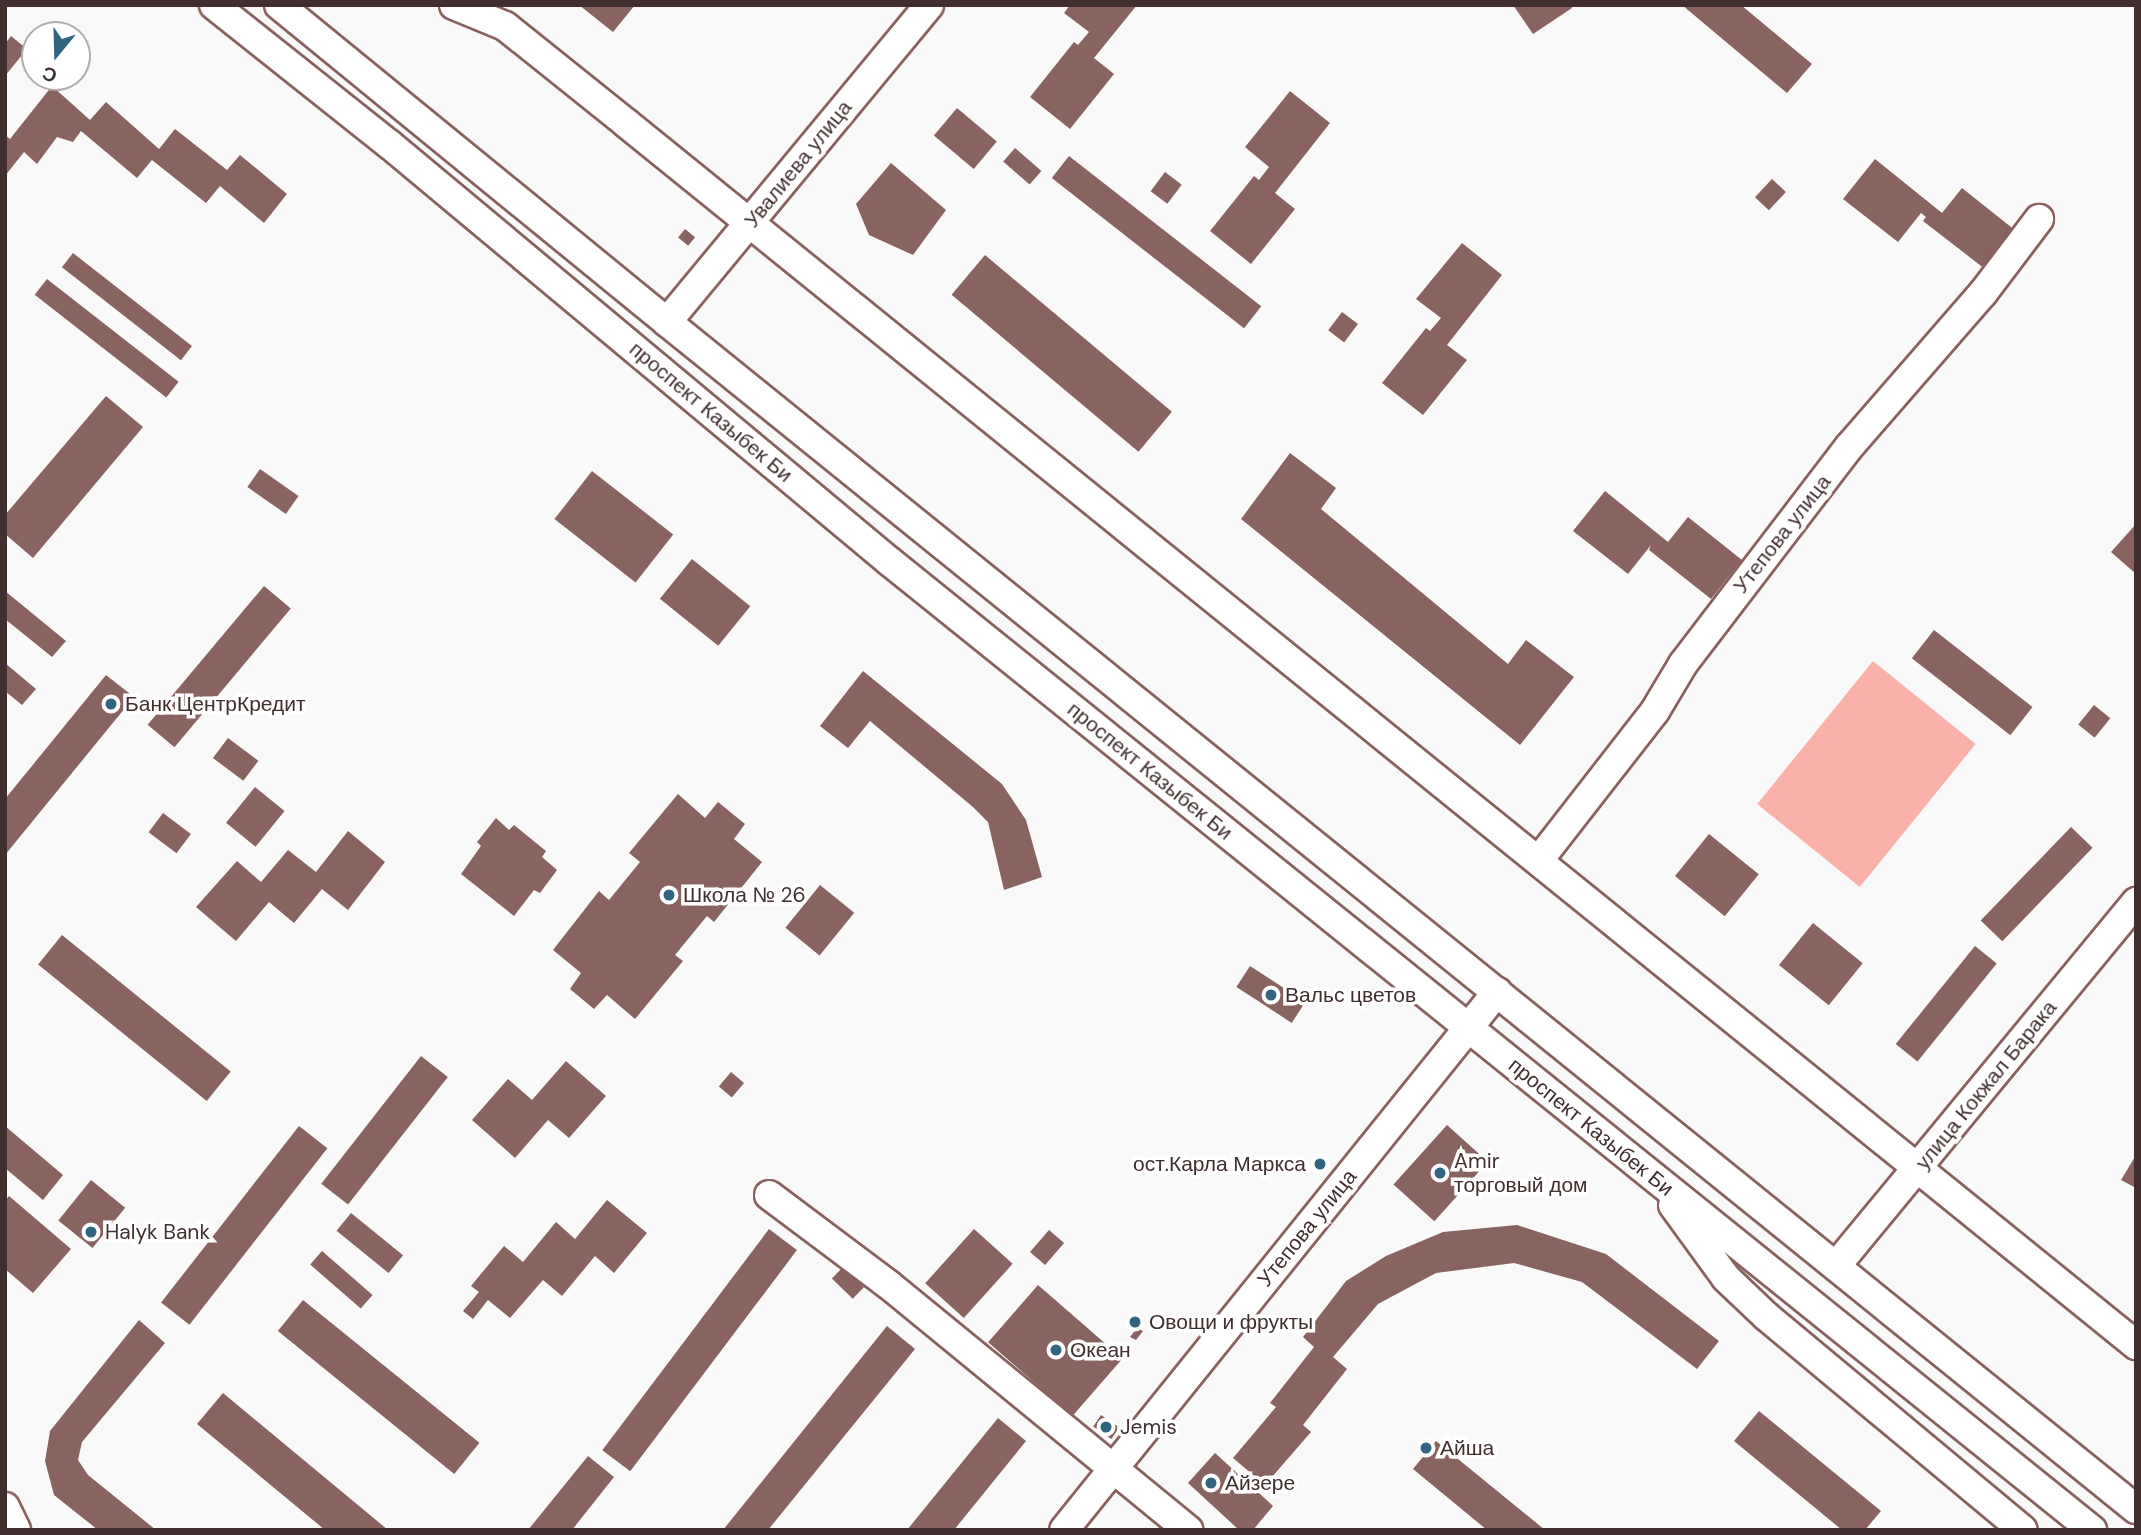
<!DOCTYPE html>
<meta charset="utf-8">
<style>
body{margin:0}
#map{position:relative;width:2141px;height:1535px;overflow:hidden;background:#f9f9f9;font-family:"DM Sans",sans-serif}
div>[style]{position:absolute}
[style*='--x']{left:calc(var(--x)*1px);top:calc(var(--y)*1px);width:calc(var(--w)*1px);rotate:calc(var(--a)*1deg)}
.green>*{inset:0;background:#f9b1aa;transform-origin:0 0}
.building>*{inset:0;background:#89635f;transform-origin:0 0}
.roads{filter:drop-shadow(2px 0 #88625e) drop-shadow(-2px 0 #88625e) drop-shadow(0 2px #88625e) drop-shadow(0 -2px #88625e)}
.minor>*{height:28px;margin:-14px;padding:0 14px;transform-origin:14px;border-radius:14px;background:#fff}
.dots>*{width:19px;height:19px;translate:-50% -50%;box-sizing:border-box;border:4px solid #fff;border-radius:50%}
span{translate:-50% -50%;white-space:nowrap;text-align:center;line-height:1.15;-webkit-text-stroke:7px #fff;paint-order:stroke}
.street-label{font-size:21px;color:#402f2e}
.poi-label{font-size:21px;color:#402f2e}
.left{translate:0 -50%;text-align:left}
.right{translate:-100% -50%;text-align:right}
.frame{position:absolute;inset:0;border:7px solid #402f2e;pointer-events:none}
.north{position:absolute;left:21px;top:21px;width:70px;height:70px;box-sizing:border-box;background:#fff;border:2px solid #b3acab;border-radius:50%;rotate:199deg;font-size:19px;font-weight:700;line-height:28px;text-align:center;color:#402f2e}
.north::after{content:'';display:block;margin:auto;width:24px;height:32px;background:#316481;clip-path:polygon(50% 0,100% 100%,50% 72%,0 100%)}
</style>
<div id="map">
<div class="green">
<i style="left:1873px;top:661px;width:132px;height:184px;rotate:39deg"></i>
</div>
<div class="building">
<i style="clip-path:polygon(579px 5px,635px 5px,613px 32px)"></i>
<i style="clip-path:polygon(1070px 5px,1137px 5px,1094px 58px,1114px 74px,1070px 129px,1030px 97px,1074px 42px,1078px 45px,1089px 32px,1064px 13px)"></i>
<i style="clip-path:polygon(1513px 5px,1571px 5px,1572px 8px,1533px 34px)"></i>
<i style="clip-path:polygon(1682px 5px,1741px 5px,1812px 64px,1787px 93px)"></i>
<i style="clip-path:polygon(11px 36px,27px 49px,5px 76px,5px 44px)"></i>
<i style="clip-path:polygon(52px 86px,90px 120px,106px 102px,159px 149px,175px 129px,227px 170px,240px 155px,287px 194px,264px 223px,220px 186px,206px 203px,152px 160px,137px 178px,81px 131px,73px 142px,57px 137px,37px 164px,24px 152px,5px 176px,5px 135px,10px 139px)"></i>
<i style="clip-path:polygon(1290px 91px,1330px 123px,1275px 193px,1295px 209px,1251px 264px,1210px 231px,1254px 176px,1259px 180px,1269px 167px,1245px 147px)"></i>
<i style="left:957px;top:108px;width:52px;height:36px;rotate:40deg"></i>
<i style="left:1015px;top:148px;width:35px;height:18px;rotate:41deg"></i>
<i style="left:1069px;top:156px;width:244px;height:28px;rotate:38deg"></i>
<i style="clip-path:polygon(1875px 159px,1942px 213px,1962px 188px,2016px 231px,1985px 269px,1923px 221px,1926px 217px,1921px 213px,1898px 242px,1843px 199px)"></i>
<i style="clip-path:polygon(891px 163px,946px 210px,913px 255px,869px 235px,856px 204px)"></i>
<i style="left:1165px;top:172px;width:21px;height:24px;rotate:37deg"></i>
<i style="left:1772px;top:179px;width:19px;height:25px;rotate:43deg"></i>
<i style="left:685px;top:229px;width:13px;height:11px;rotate:39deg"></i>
<i style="clip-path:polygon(1462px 243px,1502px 275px,1447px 345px,1467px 360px,1423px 415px,1382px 383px,1426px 328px,1430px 331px,1441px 318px,1416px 299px)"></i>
<i style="left:73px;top:253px;width:151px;height:18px;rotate:38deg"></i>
<i style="left:985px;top:255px;width:244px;height:52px;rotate:40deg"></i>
<i style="left:47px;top:279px;width:167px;height:20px;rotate:38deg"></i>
<i style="left:1342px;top:312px;width:20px;height:23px;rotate:37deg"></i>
<i style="clip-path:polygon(106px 396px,143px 427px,33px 558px,5px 534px,5px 515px)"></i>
<i style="clip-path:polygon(1290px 453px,1336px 488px,1321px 509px,1508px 664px,1526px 640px,1574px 677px,1520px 745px,1241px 519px)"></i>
<i style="left:260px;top:469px;width:47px;height:22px;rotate:35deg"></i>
<i style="left:592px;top:471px;width:103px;height:61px;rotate:38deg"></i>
<i style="clip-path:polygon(1605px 491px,1668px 542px,1688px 517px,1742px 560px,1711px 599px,1649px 550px,1651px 545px,1628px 574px,1573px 531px)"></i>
<i style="clip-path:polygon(2136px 524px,2136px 574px,2111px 552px)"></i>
<i style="left:692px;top:559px;width:75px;height:51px;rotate:39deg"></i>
<i style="left:264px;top:586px;width:35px;height:181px;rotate:40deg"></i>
<i style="clip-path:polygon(5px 591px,66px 641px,52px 657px,5px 619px)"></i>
<i style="left:1934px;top:630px;width:125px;height:36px;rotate:38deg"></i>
<i style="clip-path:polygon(5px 663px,36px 689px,22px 705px,5px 691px)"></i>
<i style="clip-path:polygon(863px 671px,1002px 784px,1026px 820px,1042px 877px,1004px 890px,988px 822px,973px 807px,870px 721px,848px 748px,820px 726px)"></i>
<i style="clip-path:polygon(106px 675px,134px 697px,5px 855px,5px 799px)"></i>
<i style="left:2094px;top:705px;width:21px;height:25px;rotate:39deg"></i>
<i style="left:228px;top:738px;width:38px;height:25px;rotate:37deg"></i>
<i style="left:255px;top:787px;width:38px;height:46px;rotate:39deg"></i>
<i style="clip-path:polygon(678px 794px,705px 818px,718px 802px,745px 824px,734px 839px,762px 862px,714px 922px,707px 916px,675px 955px,683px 961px,635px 1019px,607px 995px,594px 1009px,570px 989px,581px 973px,553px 950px,599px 891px,609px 900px,640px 862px,629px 853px)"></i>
<i style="left:163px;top:813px;width:35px;height:24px;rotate:37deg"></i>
<i style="clip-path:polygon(496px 818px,509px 830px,514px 825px,546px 851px,542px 857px,557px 870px,540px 893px,534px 890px,514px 916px,461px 874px,481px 846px,477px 842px)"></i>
<i style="left:2071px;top:827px;width:30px;height:130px;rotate:44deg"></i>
<i style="clip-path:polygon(348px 831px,385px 862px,348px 910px,322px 889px,294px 923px,269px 902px,236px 941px,196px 907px,237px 861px,261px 882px,288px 850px,316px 872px)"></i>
<i style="left:1709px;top:834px;width:64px;height:54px;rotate:39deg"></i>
<i style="left:820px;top:885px;width:44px;height:55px;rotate:39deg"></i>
<i style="left:1813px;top:923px;width:64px;height:54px;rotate:39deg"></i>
<i style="left:62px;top:935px;width:217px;height:38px;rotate:39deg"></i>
<i style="left:1975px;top:946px;width:28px;height:126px;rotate:39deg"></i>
<i style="left:1250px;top:966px;width:66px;height:25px;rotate:33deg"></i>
<i style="left:421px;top:1056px;width:34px;height:162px;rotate:38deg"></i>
<i style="clip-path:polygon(566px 1061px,606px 1096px,569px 1138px,548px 1120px,515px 1158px,472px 1120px,508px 1079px,532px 1100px)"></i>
<i style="left:731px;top:1072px;width:17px;height:19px;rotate:40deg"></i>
<i style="left:1447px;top:1125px;width:55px;height:80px;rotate:42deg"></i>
<i style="clip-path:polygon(5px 1126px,63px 1175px,43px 1200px,5px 1168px)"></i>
<i style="left:299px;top:1126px;width:36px;height:224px;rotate:38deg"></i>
<i style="clip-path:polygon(2136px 1155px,2136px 1188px,2121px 1180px)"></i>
<i style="left:91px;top:1180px;width:44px;height:52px;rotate:39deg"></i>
<i style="clip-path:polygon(9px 1196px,71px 1249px,33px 1293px,5px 1269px,5px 1201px)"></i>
<i style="clip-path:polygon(607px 1200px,647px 1233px,614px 1273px,595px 1256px,562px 1296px,543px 1280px,510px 1318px,488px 1300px,473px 1319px,463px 1311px,479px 1292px,471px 1286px,504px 1246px,523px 1262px,556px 1222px,575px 1239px)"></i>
<i style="left:351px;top:1213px;width:67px;height:23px;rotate:39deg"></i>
<i style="clip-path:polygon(1517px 1225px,1606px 1254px,1719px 1341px,1697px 1369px,1582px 1282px,1514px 1263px,1436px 1273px,1378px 1304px,1333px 1357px,1347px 1369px,1303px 1425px,1311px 1432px,1265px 1485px,1233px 1458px,1276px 1407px,1270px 1403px,1314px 1347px,1303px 1337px,1346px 1281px,1386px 1256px,1443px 1232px)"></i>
<i style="left:769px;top:1229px;width:35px;height:277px;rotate:37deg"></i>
<i style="left:974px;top:1229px;width:52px;height:73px;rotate:42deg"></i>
<i style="left:1049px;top:1230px;width:20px;height:29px;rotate:41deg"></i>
<i style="left:322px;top:1251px;width:67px;height:18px;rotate:41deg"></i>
<i style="left:843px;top:1267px;width:29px;height:16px;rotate:44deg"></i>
<i style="left:1038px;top:1285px;width:112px;height:76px;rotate:41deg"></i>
<i style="left:303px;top:1300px;width:227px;height:40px;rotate:39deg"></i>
<i style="clip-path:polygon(139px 1320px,165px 1343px,82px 1442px,78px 1460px,88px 1475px,156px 1530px,98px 1530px,54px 1495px,45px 1461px,50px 1431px)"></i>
<i style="clip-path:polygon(887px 1326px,915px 1349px,768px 1530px,723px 1530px)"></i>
<i style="clip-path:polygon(1137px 1328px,1143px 1331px,1136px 1340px,1130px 1337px)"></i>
<i style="clip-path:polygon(223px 1393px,388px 1530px,325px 1530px,197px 1424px)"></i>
<i style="clip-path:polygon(1759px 1411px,1881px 1511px,1865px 1530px,1842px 1530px,1734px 1441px)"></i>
<i style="left:1101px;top:1415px;width:22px;height:14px;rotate:34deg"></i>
<i style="clip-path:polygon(998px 1418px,1026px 1441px,954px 1530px,907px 1530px)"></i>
<i style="clip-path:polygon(1436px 1441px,1545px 1530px,1487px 1530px,1413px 1469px)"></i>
<i style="clip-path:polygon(1215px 1453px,1273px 1506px,1253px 1530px,1239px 1530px,1188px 1483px)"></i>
<i style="clip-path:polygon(588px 1456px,614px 1477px,572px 1530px,528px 1530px)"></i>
</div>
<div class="roads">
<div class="minor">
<i style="--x:214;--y:5;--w:223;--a:38.5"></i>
<i style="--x:389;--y:144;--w:651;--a:39.83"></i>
<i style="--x:889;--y:561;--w:1545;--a:38.85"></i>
<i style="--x:279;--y:5;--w:501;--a:39.25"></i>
<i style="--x:667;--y:322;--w:1889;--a:38.94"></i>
<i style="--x:454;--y:5;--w:55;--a:22.4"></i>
<i style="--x:505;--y:26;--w:155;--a:38.7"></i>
<i style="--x:626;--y:123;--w:1943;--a:38.98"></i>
<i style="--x:667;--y:322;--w:411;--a:-50.4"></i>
<i style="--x:1539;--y:860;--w:189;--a:-52.1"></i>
<i style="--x:1655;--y:711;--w:55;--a:-59.2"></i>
<i style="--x:1683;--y:664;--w:273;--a:-52.6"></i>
<i style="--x:1849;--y:447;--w:204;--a:-49"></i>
<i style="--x:1983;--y:293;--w:93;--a:-52.9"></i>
<i style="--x:769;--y:1195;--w:150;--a:36.9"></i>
<i style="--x:889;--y:1285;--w:387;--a:39.3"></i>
<i style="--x:1673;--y:1205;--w:90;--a:54"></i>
<i style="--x:1726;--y:1278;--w:55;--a:43.5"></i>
<i style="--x:1766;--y:1316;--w:334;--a:39.8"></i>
<i style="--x:1836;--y:1266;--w:472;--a:-50.5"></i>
<i style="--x:5;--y:1507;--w:25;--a:64"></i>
<i style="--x:1064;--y:1530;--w:691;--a:-51.17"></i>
</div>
</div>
<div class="dots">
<i style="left:111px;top:704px;background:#316481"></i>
<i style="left:669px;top:895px;background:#316481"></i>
<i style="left:1271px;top:995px;background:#316481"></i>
<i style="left:1320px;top:1164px;background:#316481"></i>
<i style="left:1440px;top:1173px;background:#316481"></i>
<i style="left:91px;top:1232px;background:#316481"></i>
<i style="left:1135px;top:1322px;background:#316481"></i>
<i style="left:1056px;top:1350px;background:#316481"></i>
<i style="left:1106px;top:1427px;background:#316481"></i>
<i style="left:1426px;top:1448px;background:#316481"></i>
<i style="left:1211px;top:1483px;background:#316481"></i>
</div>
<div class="street-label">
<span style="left:798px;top:164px;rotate:-51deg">Увалиева улица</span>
<span style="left:711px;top:412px;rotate:40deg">проспект Казыбек Би</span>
<span style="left:1782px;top:534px;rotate:-52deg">Утепова улица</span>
<span style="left:1150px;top:771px;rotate:39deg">проспект Казыбек Би</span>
<span style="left:1986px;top:1085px;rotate:-51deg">улица Кокжал Барака</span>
<span style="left:1591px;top:1127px;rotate:39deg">проспект Казыбек Би</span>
<span style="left:1307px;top:1228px;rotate:-51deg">Утепова улица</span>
</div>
<div class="poi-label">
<span class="left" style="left:125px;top:704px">Банк ЦентрКредит</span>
<span class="left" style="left:683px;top:895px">Школа № 26</span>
<span class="left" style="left:1285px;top:995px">Вальс цветов</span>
<span class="left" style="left:1454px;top:1173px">Amir<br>торговый дом</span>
<span class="right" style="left:1306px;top:1164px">ост.Карла Маркса</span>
<span class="left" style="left:105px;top:1232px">Halyk Bank</span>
<span class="left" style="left:1149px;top:1322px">Овощи и фрукты</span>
<span class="left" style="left:1070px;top:1350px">Океан</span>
<span class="left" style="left:1120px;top:1427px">Jemis</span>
<span class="left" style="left:1440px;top:1448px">Айша</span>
<span class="left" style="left:1225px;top:1483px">Айзере</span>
</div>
<div class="frame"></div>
<div class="north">С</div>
</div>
